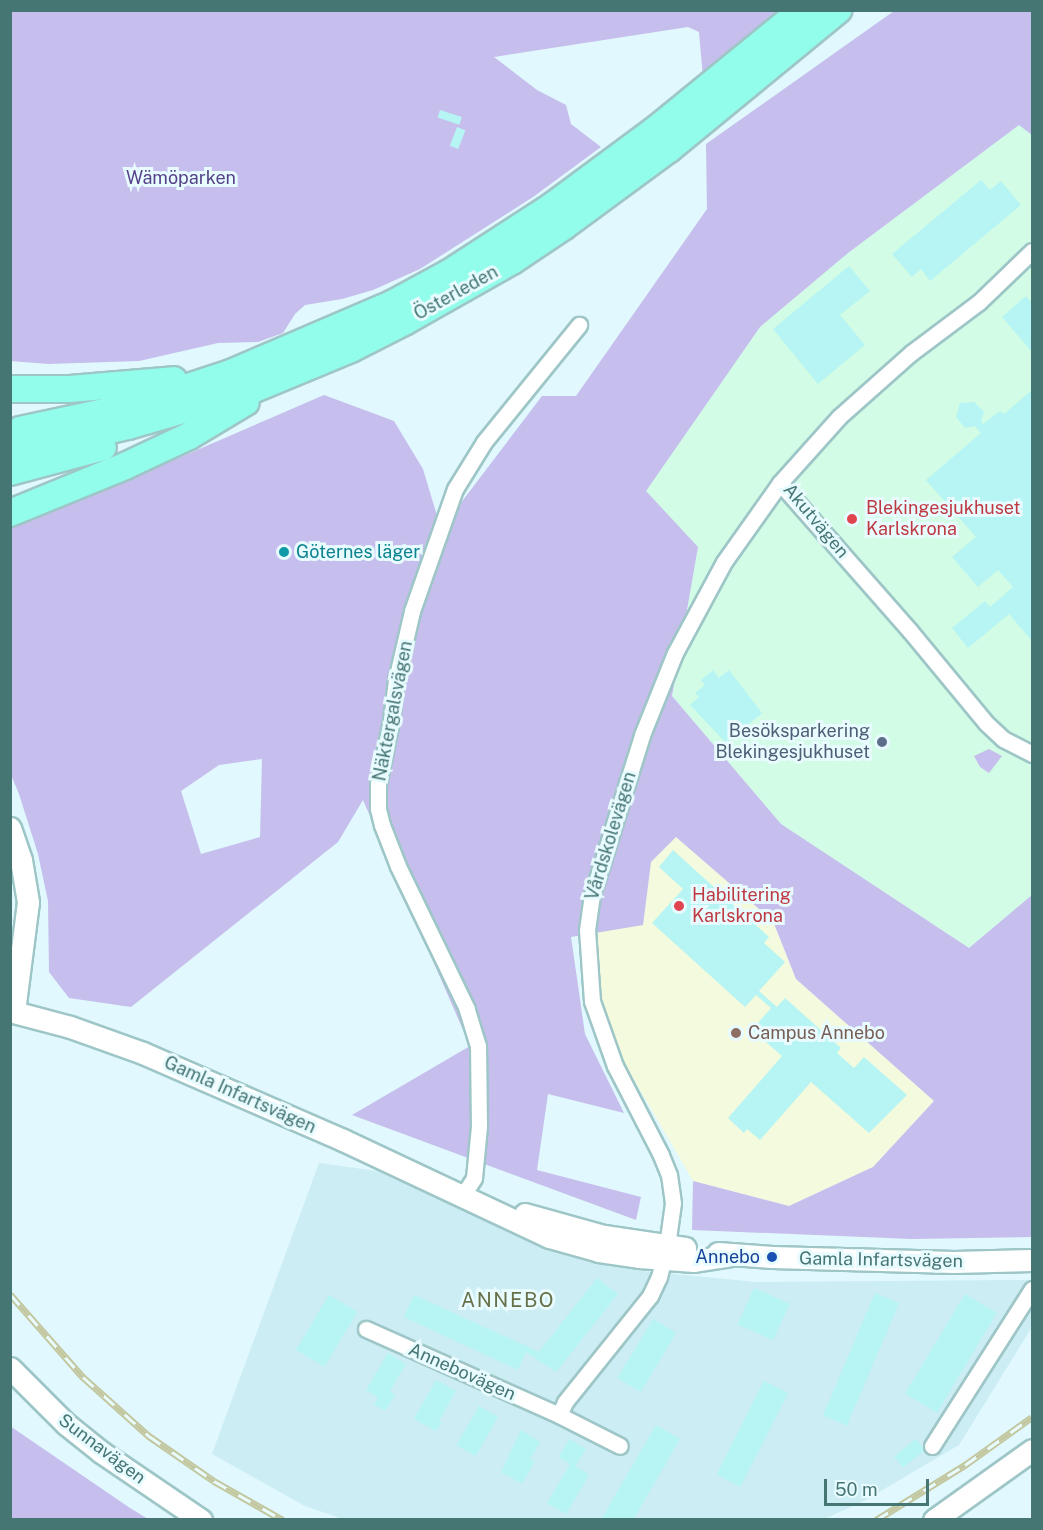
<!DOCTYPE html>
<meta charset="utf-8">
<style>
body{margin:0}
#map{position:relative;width:1043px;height:1530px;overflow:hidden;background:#e0f8fe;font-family:"Public Sans",sans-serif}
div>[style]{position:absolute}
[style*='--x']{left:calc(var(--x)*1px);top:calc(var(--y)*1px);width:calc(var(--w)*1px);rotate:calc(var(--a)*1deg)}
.residential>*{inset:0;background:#cbedf3}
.education>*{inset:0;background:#f4fadd}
.medical>*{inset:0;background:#d2fce5}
.green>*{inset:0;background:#c6beec}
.building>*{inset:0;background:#b6f5f3;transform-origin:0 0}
.roads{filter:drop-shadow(2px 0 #9ec6c7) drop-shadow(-2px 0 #9ec6c7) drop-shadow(0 2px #9ec6c7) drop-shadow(0 -2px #9ec6c7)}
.street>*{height:15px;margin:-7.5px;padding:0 7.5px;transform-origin:7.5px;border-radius:7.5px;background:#fff}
.secondary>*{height:21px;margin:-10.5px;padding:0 10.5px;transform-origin:10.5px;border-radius:10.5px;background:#fff}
.highway>*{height:26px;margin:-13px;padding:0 13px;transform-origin:13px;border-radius:13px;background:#92fdeb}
.rail>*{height:7px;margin-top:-3.5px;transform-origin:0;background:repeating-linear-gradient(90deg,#e8fbff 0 14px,#c3c79f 0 28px);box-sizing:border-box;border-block:2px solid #c3c79f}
.dots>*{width:16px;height:16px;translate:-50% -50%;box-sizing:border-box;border:3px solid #e8fbff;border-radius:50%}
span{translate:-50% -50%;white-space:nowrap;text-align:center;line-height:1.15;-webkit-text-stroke:6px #e8fbff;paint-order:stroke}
.park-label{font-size:18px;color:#564289}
.street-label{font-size:18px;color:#467673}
.health-label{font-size:18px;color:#be3a42}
.left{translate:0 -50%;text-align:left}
.culture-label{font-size:18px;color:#0d838f}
.service-label{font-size:18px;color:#4e5e75}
.right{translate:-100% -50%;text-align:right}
.education-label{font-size:18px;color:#785e54}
.transit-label{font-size:18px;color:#164399}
.neighbourhood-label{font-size:20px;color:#677149;letter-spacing:1.5px}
.frame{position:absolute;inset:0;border:12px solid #467673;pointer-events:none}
.scale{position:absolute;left:824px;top:1479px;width:105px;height:27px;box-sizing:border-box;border:3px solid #467673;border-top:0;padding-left:8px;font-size:18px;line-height:21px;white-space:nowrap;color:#467673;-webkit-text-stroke:4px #e8fbff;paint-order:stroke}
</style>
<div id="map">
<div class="residential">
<i style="clip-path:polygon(319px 1163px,377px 1171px,545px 1247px,643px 1271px,756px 1282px,1032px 1280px,1032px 1327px,959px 1445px,862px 1502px,824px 1519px,343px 1519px,305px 1506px,212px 1454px)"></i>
</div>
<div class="education">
<i style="clip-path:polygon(676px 837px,773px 921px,796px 979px,934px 1101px,873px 1167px,789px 1206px,693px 1181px,626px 1066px,601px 1000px,596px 964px,598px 932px,643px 925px,651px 862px)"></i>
</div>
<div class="medical">
<i style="clip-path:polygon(1019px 125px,1032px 135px,1032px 895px,969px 948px,781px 824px,672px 696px,698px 547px,645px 491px,760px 327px,848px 253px)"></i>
</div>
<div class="green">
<i style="clip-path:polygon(10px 11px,776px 11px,703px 78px,699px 32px,688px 27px,494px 57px,537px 90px,566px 105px,571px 124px,601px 147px,533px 197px,420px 269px,373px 290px,342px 299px,305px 305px,295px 314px,283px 333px,258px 342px,218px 343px,139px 361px,48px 364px,11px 361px)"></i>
<i style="clip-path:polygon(evenodd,894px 11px,1032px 11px,1032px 135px,1019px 125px,848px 253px,760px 327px,646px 491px,698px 547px,672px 696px,781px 824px,969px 948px,1032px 895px,1032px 1237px,912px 1239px,692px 1230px,693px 1181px,789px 1206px,873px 1167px,934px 1101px,796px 979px,773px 921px,676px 837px,651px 862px,643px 925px,571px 937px,585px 1034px,624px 1113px,548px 1094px,537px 1170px,641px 1197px,636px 1220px,352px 1115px,470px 1046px,363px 800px,338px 842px,131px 1007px,69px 998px,49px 972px,48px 901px,38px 854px,19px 794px,11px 775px,10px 509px,116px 485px,324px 395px,394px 421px,423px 469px,441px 529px,542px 396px,576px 396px,707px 209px,706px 144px,894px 11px,262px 759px,260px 837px,201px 854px,181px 791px,219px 765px,262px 759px)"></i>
<i style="clip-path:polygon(989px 749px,1002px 756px,989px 773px,980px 767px,974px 756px)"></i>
<i style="clip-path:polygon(10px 1426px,130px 1508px,148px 1519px,11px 1519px)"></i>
</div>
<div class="building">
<i style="left:440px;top:110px;width:23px;height:8px;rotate:18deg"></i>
<i style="left:457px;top:127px;width:9px;height:20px;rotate:21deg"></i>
<i style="clip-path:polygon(981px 180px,990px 190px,1001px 181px,1021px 205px,930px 281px,921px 269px,912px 277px,892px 254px)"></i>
<i style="clip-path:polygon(849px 266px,870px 291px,840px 315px,865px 345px,818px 384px,773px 329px)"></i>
<i style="clip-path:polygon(1026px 296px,1032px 303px,1032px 352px,1002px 317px)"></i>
<i style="clip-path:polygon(1032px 390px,1032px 641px,1009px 614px,968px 648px,952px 628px,985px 601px,990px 607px,1013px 587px,998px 570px,978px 587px,952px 557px,976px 537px,926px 480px,981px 433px,975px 426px,965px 428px,956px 417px,960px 403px,974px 402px,984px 412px,981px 422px,983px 424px,1000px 411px,1004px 414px)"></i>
<i style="clip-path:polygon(713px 670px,719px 678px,729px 670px,762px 713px,726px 743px,690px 705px,699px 697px,695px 693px,705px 685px,701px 680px)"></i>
<i style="clip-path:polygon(673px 850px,769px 937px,764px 943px,785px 962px,759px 991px,777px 1007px,785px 998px,841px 1048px,837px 1053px,854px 1068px,864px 1057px,907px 1095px,869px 1133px,811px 1082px,760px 1140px,747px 1129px,744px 1133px,728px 1118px,782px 1056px,752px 1030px,771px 1008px,756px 995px,745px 1007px,652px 923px,683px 889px,659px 867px)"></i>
<i style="clip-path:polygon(597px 1278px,618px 1294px,556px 1372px,526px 1352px,518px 1370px,404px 1317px,414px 1295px,539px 1352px)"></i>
<i style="left:754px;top:1288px;width:39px;height:40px;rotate:24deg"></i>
<i style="left:875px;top:1293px;width:26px;height:133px;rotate:23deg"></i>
<i style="left:965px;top:1294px;width:37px;height:116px;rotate:31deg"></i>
<i style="left:329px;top:1295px;width:33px;height:64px;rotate:31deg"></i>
<i style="left:653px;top:1319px;width:27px;height:69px;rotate:31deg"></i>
<i style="clip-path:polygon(388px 1353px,406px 1364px,390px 1391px,395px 1395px,385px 1411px,374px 1404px,378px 1397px,366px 1390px)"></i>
<i style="clip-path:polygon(436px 1380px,456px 1391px,439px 1421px,442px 1422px,436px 1431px,414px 1419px)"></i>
<i style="left:764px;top:1381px;width:27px;height:105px;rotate:27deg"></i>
<i style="left:479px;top:1406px;width:22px;height:45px;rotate:30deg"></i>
<i style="clip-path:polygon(656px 1425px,680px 1439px,633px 1520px,601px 1520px)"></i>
<i style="clip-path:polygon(521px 1430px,540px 1442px,530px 1459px,535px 1461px,522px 1484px,501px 1472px)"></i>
<i style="clip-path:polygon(569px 1439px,586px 1449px,575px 1466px,589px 1475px,566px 1514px,547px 1503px,570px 1464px,559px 1457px)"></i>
<i style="left:916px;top:1439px;width:14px;height:28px;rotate:51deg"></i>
</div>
<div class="roads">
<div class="street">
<i style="--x:1032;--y:251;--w:74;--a:136.1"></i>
<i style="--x:979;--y:302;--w:85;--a:143.1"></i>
<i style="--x:911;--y:353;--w:96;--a:138.4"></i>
<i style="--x:839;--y:417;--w:89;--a:131.8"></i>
<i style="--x:780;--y:483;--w:197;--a:48.7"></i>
<i style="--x:910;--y:631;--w:119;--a:50.4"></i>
<i style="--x:986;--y:723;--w:23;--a:43"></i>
<i style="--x:1003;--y:739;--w:33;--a:27"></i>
<i style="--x:463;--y:1195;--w:20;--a:-57"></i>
<i style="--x:474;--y:1178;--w:52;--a:-84.5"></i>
<i style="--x:479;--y:1126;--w:80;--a:-90.7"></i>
<i style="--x:478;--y:1046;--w:39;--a:-107"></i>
<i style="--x:467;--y:1009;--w:159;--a:-115.8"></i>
<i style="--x:398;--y:866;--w:44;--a:-111.3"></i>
<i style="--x:382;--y:825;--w:16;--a:-104"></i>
<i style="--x:378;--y:809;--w:25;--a:-90"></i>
<i style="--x:378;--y:784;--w:64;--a:-78.3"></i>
<i style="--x:391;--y:721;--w:41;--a:-83"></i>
<i style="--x:396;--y:680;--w:71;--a:-76.9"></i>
<i style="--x:412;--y:611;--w:129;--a:-70.6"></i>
<i style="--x:455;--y:489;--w:55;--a:-58.3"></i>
<i style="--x:484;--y:442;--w:151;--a:-50.9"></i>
<i style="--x:366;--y:1329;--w:211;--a:24"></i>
<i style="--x:559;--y:1415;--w:68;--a:26.9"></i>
<i style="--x:559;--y:1415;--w:14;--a:-65"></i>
<i style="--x:565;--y:1402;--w:136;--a:-51.3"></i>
<i style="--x:650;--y:1296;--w:21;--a:-65"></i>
<i style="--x:659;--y:1277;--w:32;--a:-76"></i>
<i style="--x:667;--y:1246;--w:43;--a:-82.1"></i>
<i style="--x:673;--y:1203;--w:28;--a:-98"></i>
<i style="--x:669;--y:1175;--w:22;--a:-112"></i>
<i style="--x:661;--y:1155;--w:100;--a:-117.3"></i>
<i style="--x:615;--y:1066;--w:69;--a:-109.5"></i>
<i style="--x:592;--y:1001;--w:71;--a:-94"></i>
<i style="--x:587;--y:930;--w:35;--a:-82"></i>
<i style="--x:592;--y:895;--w:168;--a:-72.6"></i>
<i style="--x:642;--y:735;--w:88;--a:-68.1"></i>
<i style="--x:675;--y:653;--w:103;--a:-61.7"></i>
<i style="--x:724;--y:562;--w:97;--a:-54.7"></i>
<i style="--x:932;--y:1446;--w:186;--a:-57.5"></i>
</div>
<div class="secondary">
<i style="--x:10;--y:828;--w:34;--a:71"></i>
<i style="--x:21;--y:860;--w:43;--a:80.5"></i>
<i style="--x:28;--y:902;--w:111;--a:97.3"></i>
<i style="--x:10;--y:1011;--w:62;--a:14.9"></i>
<i style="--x:70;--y:1027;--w:77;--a:19.6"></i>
<i style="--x:143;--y:1053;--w:218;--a:23.5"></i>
<i style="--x:343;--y:1140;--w:228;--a:25.2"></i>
<i style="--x:549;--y:1237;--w:52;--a:15.6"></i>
<i style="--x:599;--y:1251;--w:40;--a:8.5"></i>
<i style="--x:639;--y:1257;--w:55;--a:4.2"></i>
<i style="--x:694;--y:1261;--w:36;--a:-9"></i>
<i style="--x:525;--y:1214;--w:82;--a:15.6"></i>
<i style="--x:604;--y:1236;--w:82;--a:8.4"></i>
<i style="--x:718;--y:1253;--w:54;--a:4.2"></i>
<i style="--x:772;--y:1257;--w:182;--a:1.6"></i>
<i style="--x:954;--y:1262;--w:78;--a:-1.5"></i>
<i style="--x:10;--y:1368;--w:79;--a:45"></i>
<i style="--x:66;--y:1424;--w:45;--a:38.7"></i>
<i style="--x:101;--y:1452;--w:121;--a:34.2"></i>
<i style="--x:934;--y:1520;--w:120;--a:-35.5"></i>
</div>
<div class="highway">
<i style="--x:10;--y:389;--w:60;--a:0"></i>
<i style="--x:70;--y:389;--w:104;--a:-4.9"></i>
<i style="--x:20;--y:430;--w:109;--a:-12.1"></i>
<i style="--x:127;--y:407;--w:109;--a:-18.1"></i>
<i style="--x:231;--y:373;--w:175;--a:-23.2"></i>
<i style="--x:392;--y:304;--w:65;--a:-28.5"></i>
<i style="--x:449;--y:273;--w:121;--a:-32.9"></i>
<i style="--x:551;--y:207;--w:129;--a:-36.5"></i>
<i style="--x:655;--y:130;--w:190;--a:-39.2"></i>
<i style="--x:10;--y:447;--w:61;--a:-7.6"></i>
<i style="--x:70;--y:439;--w:59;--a:-12.6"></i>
<i style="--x:128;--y:426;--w:129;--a:-16.2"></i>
<i style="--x:252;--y:390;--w:107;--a:-22.5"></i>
<i style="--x:351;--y:349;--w:59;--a:-27"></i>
<i style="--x:404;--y:322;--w:124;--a:-29.5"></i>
<i style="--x:512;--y:261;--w:63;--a:-33.9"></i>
<i style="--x:564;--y:226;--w:130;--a:-36.3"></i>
<i style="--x:669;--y:149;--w:219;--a:-39.4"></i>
<i style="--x:10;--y:472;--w:96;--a:-15"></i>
<i style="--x:10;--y:513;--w:124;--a:-22.2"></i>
<i style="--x:125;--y:466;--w:71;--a:-25.1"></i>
<i style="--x:189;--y:436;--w:66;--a:-30.8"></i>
</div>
</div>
<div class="rail">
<i style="--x:10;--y:1294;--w:111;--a:48.7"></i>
<i style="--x:83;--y:1377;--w:89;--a:41.8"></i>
<i style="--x:149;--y:1436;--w:79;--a:34.7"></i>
<i style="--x:214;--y:1481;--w:79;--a:29.5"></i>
<i style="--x:876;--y:1520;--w:105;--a:-31.7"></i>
<i style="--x:965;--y:1465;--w:82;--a:-35.6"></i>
</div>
<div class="dots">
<i style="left:852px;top:519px;background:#e0444e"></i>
<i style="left:284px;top:552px;background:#0f9aa8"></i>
<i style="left:882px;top:742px;background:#5c6f8a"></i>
<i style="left:679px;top:906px;background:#e0444e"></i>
<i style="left:736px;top:1033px;background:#8d6e63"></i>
<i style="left:772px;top:1257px;background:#1a4fb4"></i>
</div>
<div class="park-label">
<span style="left:181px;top:178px">Wämöparken</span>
</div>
<div class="street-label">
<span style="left:456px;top:293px;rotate:-29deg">Österleden</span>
<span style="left:816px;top:521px;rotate:50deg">Akutvägen</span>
<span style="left:393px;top:711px;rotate:-79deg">Näktergalsvägen</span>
<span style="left:611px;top:836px;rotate:-73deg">Vårdskolevägen</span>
<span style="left:240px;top:1095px;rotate:24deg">Gamla Infartsvägen</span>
<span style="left:881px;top:1260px;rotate:1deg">Gamla Infartsvägen</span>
<span style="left:462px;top:1372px;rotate:24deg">Annebovägen</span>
<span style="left:102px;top:1449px;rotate:37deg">Sunnavägen</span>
</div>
<div class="health-label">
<span class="left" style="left:866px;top:519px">Blekingesjukhuset<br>Karlskrona</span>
<span class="left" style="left:692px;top:906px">Habilitering<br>Karlskrona</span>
</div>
<div class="culture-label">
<span class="left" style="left:296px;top:552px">Göternes läger</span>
</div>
<div class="service-label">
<span class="right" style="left:870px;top:742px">Besöksparkering<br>Blekingesjukhuset</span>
</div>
<div class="education-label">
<span class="left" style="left:748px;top:1033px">Campus Annebo</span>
</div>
<div class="transit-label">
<span class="right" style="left:760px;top:1257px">Annebo</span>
</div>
<div class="neighbourhood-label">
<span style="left:508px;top:1300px">ANNEBO</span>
</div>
<div class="frame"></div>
<div class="scale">50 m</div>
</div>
